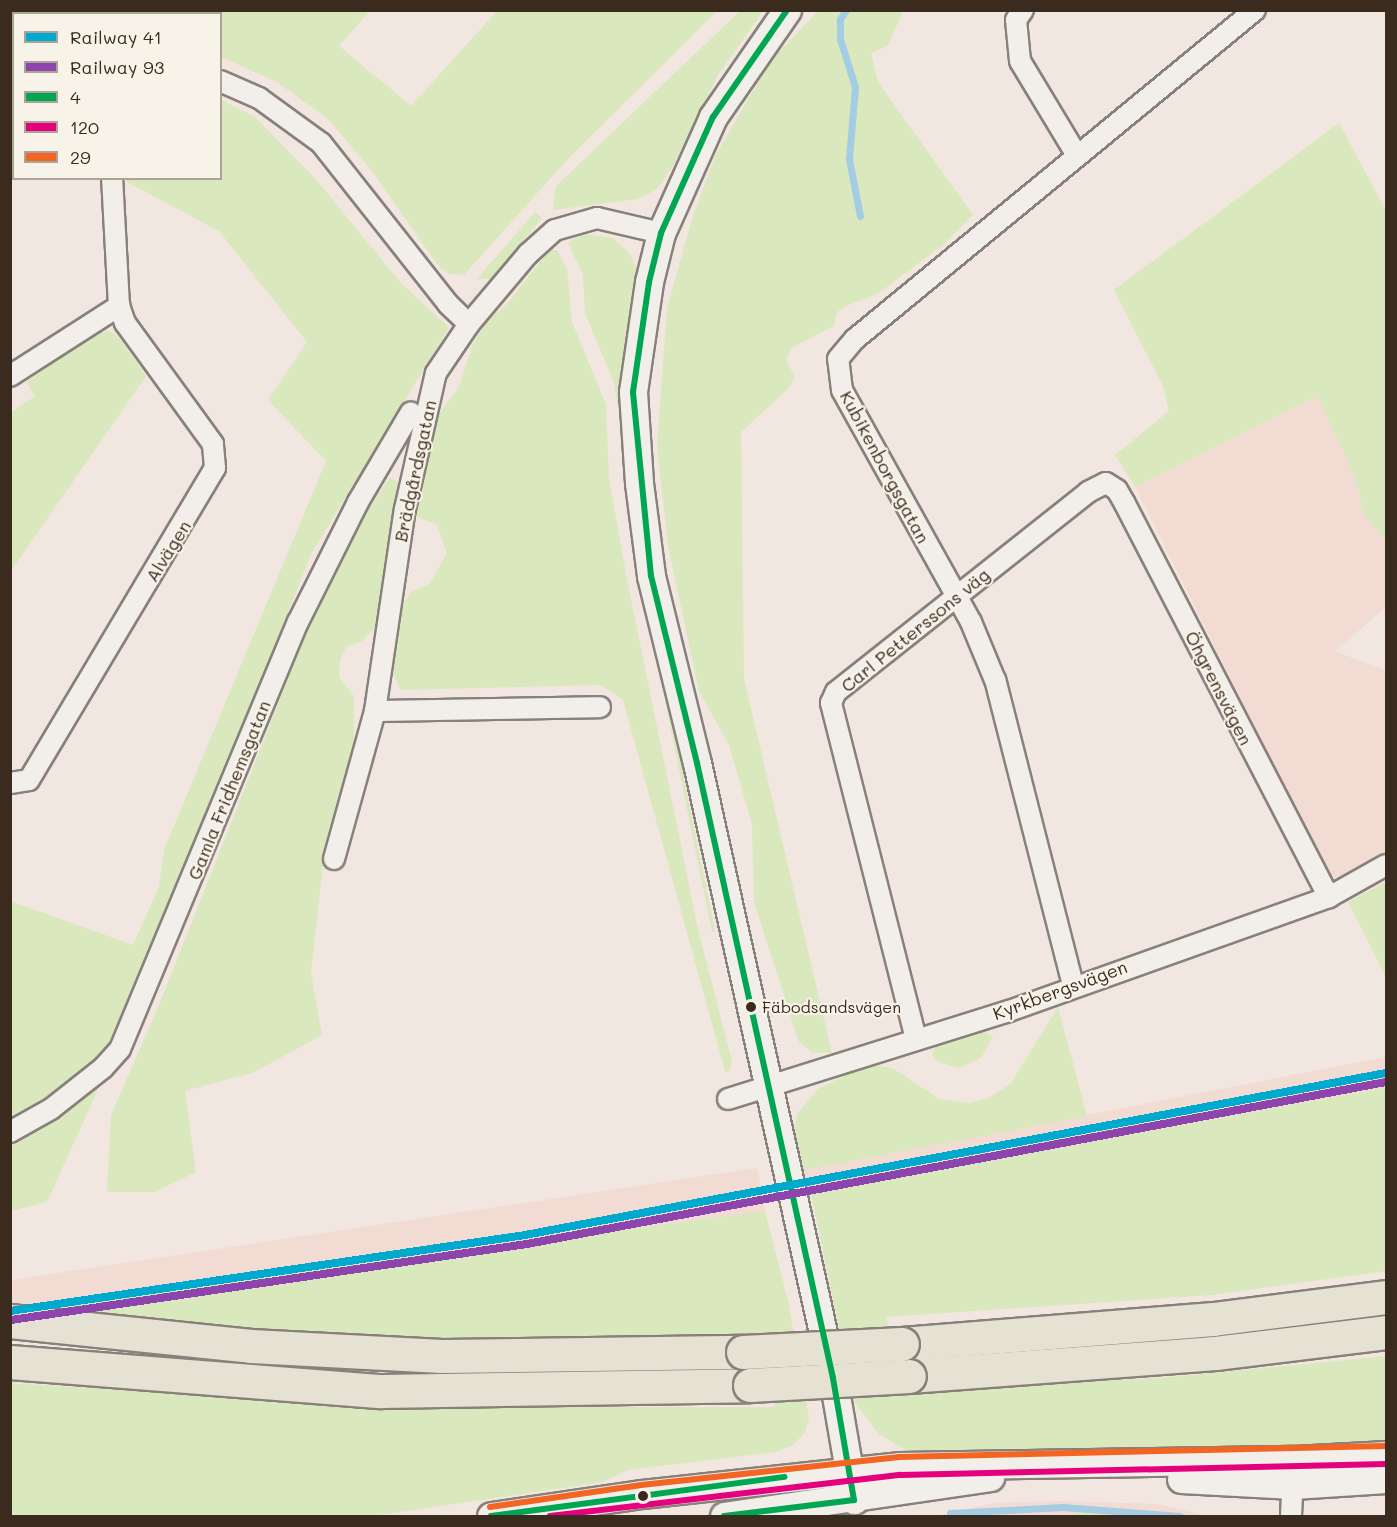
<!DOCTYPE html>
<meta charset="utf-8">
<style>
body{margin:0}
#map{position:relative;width:1397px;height:1527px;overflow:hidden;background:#f1e6e0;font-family:Mali,sans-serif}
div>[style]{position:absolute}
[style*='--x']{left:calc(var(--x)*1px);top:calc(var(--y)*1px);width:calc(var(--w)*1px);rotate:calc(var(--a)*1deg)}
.built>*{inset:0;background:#f1dbd2}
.green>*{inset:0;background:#dae8be}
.stream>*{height:7px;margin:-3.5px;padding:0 3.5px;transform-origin:3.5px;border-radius:3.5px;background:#a4cde3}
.roads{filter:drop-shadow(2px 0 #88807a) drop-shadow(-2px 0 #88807a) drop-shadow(0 2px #88807a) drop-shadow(0 -2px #88807a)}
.street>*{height:20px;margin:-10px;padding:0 10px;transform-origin:10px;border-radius:10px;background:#f2efeb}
.secondary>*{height:27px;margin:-13.5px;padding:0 13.5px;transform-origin:13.5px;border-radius:13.5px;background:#f2efeb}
.highway>*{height:33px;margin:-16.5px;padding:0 16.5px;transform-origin:16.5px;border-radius:16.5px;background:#e6e2d3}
.bridges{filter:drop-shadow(2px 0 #88807a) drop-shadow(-2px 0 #88807a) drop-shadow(0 2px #88807a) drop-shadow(0 -2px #88807a)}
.highway-bridge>*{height:33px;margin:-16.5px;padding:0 16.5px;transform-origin:16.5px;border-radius:16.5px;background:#e6e2d3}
.bus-1>*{height:6px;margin:-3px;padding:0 3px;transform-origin:3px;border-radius:3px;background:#00a651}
.bus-2>*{height:6px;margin:-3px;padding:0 3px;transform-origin:3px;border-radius:3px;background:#e5007d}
.bus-3>*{height:6px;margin:-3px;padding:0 3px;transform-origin:3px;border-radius:3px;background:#f26522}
.rail-1>*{height:8px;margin:-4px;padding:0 4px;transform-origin:4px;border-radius:4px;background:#00a9ce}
.rail-2>*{height:8px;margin:-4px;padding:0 4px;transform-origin:4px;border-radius:4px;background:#8e44ad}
.dots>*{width:16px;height:16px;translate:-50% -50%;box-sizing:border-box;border:3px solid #f7f3e8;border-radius:50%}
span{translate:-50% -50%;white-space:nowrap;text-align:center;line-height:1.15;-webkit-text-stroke:4.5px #f7f3e8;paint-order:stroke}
.bus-label{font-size:16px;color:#3b2a1e}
.left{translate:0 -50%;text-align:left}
.street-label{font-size:18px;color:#3b2a1e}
.frame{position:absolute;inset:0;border:12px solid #3b2a1e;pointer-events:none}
.legend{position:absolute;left:12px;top:12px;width:210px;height:168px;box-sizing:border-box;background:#f7f3e8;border:2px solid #aca397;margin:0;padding:8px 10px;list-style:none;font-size:18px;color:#3b2a1e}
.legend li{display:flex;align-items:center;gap:12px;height:30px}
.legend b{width:30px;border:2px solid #aca397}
</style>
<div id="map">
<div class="built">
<i style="clip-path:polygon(1317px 395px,1356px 480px,1363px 514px,1386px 539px,1386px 607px,1335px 651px,1386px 671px,1386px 857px,1342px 881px,1328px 873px,1135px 487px)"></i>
<i style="clip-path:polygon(1386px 1057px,1386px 1087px,811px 1194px,804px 1170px)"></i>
<i style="clip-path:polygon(757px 1168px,765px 1211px,11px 1309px,11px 1280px)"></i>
<i style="clip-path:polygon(1058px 1501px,1158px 1504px,1206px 1516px,937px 1516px,994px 1503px)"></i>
</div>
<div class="green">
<i style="clip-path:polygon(123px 11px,370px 11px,339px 46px,411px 106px,497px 11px,717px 11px,567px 160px,464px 275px,450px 274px,440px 268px,372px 171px,329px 120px,277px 82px,221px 57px,220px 14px)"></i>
<i style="clip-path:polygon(740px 11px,763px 11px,718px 75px,672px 168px,656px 190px,637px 199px,553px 210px,556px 186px)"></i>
<i style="clip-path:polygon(818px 11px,903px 11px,888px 46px,871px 53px,878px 82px,973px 215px,943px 245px,876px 295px,848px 305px,837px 312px,834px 326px,791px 348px,786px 360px,795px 377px,787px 390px,741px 432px,744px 679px,832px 1053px,813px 1053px,799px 1042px,754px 902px,752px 824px,729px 745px,699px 691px,668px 546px,657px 446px,667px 308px,693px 216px,715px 156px,771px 60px)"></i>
<i style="clip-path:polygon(221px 100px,254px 116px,314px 177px,400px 282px,449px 328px,312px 552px,105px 1074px,47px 1202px,11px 1211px,10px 901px,133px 945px,159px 887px,164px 850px,326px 461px,268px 400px,307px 342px,219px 231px,127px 182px,127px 178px,220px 178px)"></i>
<i style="clip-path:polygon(1339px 123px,1386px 211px,1386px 539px,1363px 514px,1356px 480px,1317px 396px,1135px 487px,1115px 455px,1169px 411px,1163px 386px,1114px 290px)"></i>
<i style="clip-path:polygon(535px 212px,542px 218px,491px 279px,477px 279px)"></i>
<i style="clip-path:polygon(584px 234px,613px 238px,629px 253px,636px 267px,624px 381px,640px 562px,715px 931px,712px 932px,627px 513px,619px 412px,613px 380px,585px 313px,583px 275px,568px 243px)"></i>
<i style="clip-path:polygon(550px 249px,557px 250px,567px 269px,572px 322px,606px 405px,609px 479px,626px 574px,697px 925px,732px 1062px,729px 1072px,725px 1071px,623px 700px,601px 685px,400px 690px,391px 667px,399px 612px,410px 593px,430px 583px,447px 553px,437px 525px,411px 514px,429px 427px,459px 387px,473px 344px,486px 322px,508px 303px)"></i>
<i style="clip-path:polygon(109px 331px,118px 336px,146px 376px,11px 571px,11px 413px,35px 396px,26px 382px,97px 332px)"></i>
<i style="clip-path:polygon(390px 477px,401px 486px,379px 624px,362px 641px,346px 647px,340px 660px,339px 677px,354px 696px,354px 740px,323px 865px,311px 973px,322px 1035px,252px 1073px,185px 1091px,196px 1172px,154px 1192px,107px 1192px,111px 1115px,159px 1005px,334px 563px)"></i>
<i style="clip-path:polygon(1386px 882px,1386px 977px,1348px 902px)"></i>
<i style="clip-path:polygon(1058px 1007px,1087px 1116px,804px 1170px,795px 1130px,797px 1114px,818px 1089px,861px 1067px,876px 1065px,894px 1069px,939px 1099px,968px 1103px,989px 1098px,1011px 1083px)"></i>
<i style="clip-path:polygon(978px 1027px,993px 1037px,981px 1058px,958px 1068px,937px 1061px,932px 1055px,936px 1045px)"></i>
<i style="clip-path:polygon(1386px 1087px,1386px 1271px,1212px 1295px,886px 1317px,903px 1393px,1172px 1377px,1386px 1356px,1386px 1441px,1332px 1447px,910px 1453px,879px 1434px,855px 1403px,811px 1194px)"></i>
<i style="clip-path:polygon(765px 1211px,788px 1301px,809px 1417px,805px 1432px,793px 1445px,776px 1452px,627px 1470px,603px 1482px,372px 1516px,11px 1516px,10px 1383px,378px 1407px,775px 1407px,764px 1343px,435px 1344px,251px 1335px,11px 1309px)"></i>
<i style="clip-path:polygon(1075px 1509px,1205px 1516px,1074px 1516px)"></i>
</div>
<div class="stream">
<i style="--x:846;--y:10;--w:11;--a:124"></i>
<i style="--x:840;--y:19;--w:20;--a:90"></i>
<i style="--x:840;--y:39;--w:50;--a:72.6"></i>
<i style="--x:855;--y:87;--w:72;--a:94.8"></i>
<i style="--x:849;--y:159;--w:58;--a:79.1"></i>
<i style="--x:950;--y:1513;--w:113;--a:-3"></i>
<i style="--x:1063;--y:1507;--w:117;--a:4.4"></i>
</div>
<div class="roads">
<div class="street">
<i style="--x:1023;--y:10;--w:12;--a:125"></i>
<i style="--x:1016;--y:20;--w:41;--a:84.4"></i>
<i style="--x:1020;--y:61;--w:109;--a:58.9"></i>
<i style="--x:220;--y:81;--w:43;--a:23.6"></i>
<i style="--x:259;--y:98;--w:77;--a:36"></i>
<i style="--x:321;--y:143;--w:205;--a:51.7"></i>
<i style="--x:448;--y:304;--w:29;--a:44"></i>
<i style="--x:10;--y:376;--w:130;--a:-32.7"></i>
<i style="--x:119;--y:306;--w:128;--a:-93.1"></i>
<i style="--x:375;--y:711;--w:225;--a:-1"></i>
<i style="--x:10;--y:783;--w:19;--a:-9"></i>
<i style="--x:29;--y:780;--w:363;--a:-59.2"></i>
<i style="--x:215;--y:468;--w:24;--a:-95"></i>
<i style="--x:213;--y:444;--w:150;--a:-126"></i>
<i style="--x:125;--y:323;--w:18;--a:-109"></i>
<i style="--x:334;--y:859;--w:154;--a:-74.5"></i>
<i style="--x:375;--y:711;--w:204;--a:-81.6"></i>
<i style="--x:405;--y:509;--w:139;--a:-77.2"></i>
<i style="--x:436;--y:373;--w:59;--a:-56"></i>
<i style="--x:469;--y:324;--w:92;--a:-49.9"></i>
<i style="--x:528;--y:254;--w:36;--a:-42"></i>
<i style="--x:555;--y:230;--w:44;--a:-15.9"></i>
<i style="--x:597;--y:218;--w:66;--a:13.2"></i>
<i style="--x:1073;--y:985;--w:315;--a:-104.3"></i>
<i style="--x:995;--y:680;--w:63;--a:-112.5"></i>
<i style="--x:971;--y:622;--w:265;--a:-119.1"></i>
<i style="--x:842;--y:390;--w:31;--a:-97"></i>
<i style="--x:838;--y:359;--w:26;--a:-50"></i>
<i style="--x:855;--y:339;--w:518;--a:-39.44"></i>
<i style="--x:916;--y:1039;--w:347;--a:-104.2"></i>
<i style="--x:831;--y:703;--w:12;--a:-66"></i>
<i style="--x:836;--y:692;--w:322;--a:-38.4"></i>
<i style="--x:1088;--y:492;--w:20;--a:-27"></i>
<i style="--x:1106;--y:483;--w:13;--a:32"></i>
<i style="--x:1117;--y:490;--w:16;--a:60"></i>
<i style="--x:1125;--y:504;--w:443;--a:62.6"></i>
<i style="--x:728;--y:1099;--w:294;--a:-17.4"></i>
<i style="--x:1009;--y:1011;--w:340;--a:-19.6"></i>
<i style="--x:1329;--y:897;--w:65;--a:-29.3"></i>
<i style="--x:10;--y:1132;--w:47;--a:-29.3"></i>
<i style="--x:51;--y:1109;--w:66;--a:-38.3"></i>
<i style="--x:103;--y:1068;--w:25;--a:-48"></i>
<i style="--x:120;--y:1049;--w:463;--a:-67.4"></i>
<i style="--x:298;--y:622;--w:134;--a:-63.4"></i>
<i style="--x:358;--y:502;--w:104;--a:-59.5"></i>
<i style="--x:1291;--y:1516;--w:44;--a:-87.4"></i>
</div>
<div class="secondary">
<i style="--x:787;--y:10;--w:130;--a:124.7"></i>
<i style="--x:713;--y:117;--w:127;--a:114.1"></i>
<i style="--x:661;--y:233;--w:50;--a:103.8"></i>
<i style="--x:649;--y:282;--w:111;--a:98.3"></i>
<i style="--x:633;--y:392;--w:91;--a:86.2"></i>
<i style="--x:639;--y:483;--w:94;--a:82.6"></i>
<i style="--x:651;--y:576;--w:193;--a:76.2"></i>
<i style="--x:697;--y:763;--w:630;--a:77.53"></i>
<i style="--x:833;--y:1378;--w:124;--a:80.2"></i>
<i style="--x:1181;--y:1479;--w:112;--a:3.1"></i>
<i style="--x:1293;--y:1485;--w:93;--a:-3.7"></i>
<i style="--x:491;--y:1516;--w:153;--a:-8.3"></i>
<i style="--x:642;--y:1494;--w:260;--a:-6.2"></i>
<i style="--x:900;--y:1466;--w:393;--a:-0.9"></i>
<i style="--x:1293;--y:1460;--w:93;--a:-3.1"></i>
<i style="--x:724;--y:1516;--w:269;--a:-8.3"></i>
</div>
<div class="highway">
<i style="--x:10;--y:1321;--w:242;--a:5.9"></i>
<i style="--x:251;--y:1346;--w:191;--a:3"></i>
<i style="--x:442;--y:1356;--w:301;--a:-0.8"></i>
<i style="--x:902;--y:1344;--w:312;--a:-4.6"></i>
<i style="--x:1213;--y:1319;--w:174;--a:-7.2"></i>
<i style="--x:10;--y:1362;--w:372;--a:4.5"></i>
<i style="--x:381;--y:1391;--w:369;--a:-0.9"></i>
<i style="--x:909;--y:1376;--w:307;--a:-4.3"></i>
<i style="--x:1215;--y:1353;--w:172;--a:-7"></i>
</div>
</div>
<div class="bridges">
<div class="highway-bridge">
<i style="--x:743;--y:1352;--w:159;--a:-2.9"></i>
<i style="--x:750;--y:1385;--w:159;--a:-3.2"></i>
</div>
</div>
<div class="bus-1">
<i style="--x:491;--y:1516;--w:296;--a:-7.6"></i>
<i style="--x:724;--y:1516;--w:131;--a:-7"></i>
<i style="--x:854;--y:1500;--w:124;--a:-99.8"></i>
<i style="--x:833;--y:1378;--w:630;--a:-102.47"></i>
<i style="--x:697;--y:763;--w:193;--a:-103.8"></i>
<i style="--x:651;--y:576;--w:185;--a:-95.6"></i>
<i style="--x:633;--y:392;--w:111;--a:-81.7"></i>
<i style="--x:649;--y:282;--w:50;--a:-76.2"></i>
<i style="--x:661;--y:233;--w:127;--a:-65.9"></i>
<i style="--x:713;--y:117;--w:130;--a:-55.3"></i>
</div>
<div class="bus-2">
<i style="--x:550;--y:1516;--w:353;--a:-6.7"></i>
<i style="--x:901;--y:1475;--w:485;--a:-1.3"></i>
</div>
<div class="bus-3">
<i style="--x:490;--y:1507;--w:153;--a:-8.3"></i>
<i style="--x:641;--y:1485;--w:260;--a:-6.2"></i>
<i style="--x:899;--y:1457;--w:487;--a:-1.3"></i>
</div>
<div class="rail-1">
<i style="--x:10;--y:1311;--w:521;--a:-8.39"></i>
<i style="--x:525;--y:1235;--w:876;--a:-10.66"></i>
</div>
<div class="rail-2">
<i style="--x:11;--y:1320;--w:522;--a:-8.38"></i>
<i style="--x:527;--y:1244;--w:874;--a:-10.68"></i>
</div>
<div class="dots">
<i style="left:751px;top:1007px;background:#3b2a1e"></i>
<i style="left:643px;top:1496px;background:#3b2a1e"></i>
</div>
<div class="bus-label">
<span class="left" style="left:762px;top:1007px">Fäbodsandsvägen</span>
</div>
<div class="street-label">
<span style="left:885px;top:467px;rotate:62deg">Kubikenborgsgatan</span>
<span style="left:415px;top:471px;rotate:-78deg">Brädgårdsgatan</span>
<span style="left:168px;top:551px;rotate:-58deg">Alvägen</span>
<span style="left:915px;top:630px;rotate:-39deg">Carl Petterssons väg</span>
<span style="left:1219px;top:688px;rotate:63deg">Öhgrensvägen</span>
<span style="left:229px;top:790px;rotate:-68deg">Gamla Fridhemsgatan</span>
<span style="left:1060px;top:990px;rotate:-20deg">Kyrkbergsvägen</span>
</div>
<div class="frame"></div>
<ul class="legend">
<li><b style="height:8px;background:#00a9ce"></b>Railway 41</li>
<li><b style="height:8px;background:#8e44ad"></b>Railway 93</li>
<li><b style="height:8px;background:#00a651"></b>4</li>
<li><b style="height:8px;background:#e5007d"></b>120</li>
<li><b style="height:8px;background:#f26522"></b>29</li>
</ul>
</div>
